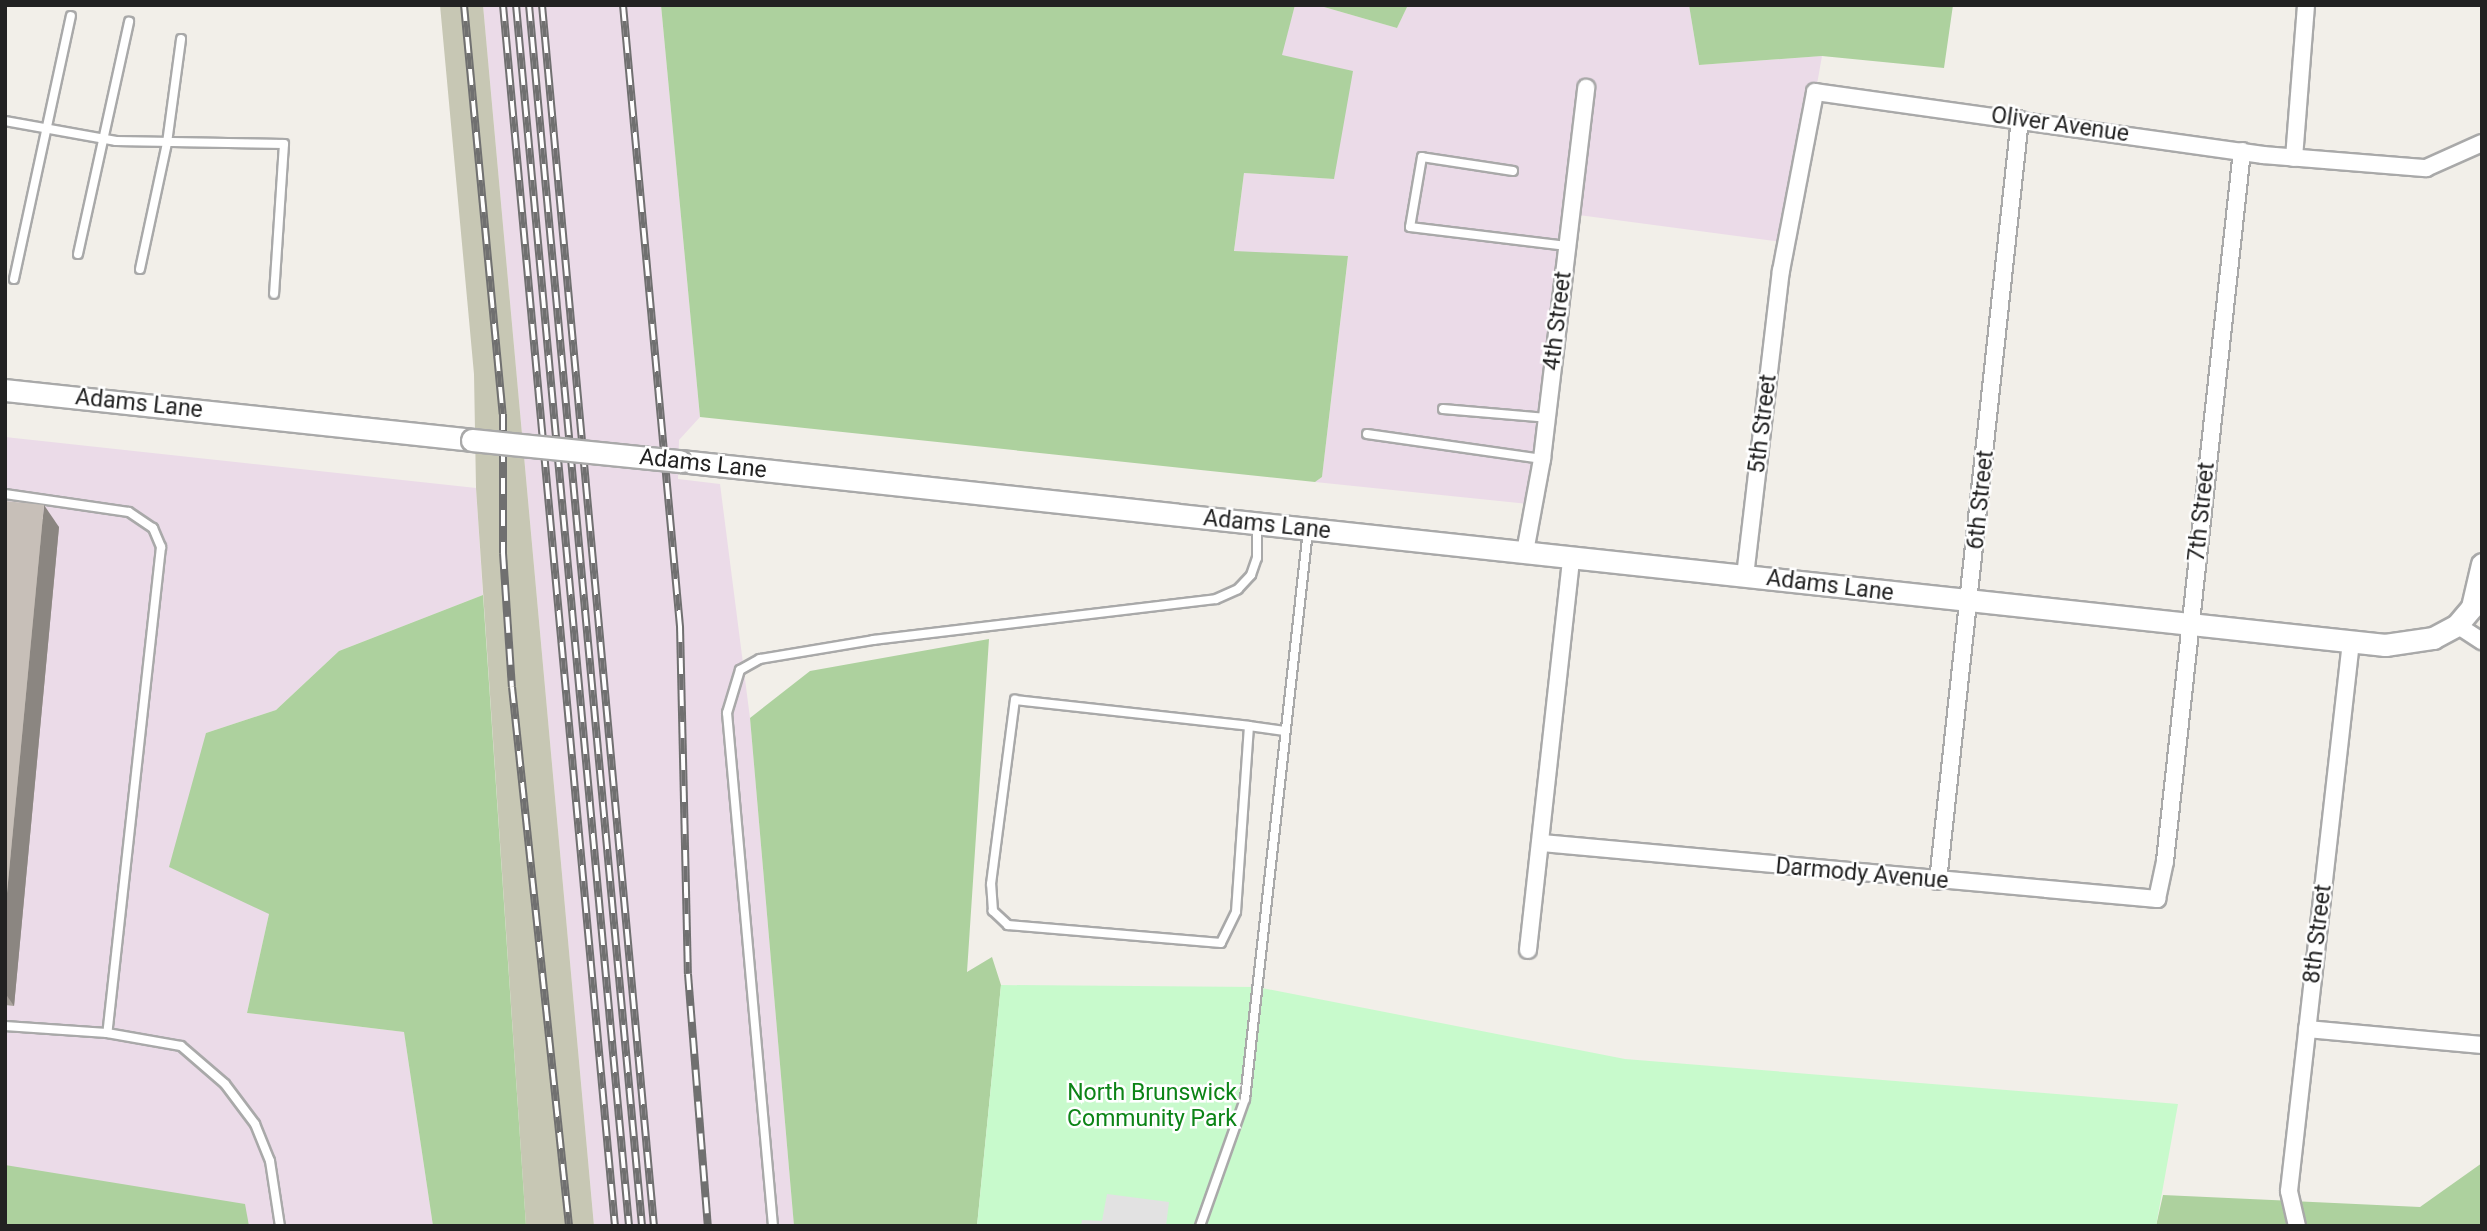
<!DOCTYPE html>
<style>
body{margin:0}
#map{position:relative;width:2487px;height:1231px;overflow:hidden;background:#f2efe9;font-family:Roboto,sans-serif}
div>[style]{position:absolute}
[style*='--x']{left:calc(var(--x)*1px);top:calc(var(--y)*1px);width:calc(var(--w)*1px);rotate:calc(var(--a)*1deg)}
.industrial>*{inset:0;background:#ebdbe8}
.construction>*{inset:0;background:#c7c7b4}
.forest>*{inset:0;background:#add19e}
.park>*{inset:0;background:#c8facc}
.parking>*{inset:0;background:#e2e2e2}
.roads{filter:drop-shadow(2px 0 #a9a9a9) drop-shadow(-2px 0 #a9a9a9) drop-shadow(0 2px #a9a9a9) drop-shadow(0 -2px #a9a9a9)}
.service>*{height:8px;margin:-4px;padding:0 4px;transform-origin:4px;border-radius:4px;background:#fff}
.minor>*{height:16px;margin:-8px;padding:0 8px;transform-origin:8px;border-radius:8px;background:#fff}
.tertiary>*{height:21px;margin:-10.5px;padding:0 10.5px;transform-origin:10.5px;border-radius:10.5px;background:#fff}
.rail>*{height:8px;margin-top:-4px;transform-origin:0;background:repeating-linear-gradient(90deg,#fff 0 16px,#707070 0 32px);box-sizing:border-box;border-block:2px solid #707070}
.bridges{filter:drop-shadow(2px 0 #a9a9a9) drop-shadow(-2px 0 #a9a9a9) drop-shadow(0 2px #a9a9a9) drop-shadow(0 -2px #a9a9a9)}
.tertiary-bridge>*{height:21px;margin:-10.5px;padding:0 10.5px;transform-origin:10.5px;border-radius:10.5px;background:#fff}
.wall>*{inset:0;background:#aba49e}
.shaded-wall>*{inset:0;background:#8b8681}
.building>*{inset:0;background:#c7bfb8}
span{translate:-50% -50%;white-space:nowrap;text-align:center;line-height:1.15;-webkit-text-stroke:5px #fff;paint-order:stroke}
.street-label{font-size:23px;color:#222}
.park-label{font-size:23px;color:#0c8416}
.frame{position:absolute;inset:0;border:7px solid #222;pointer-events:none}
</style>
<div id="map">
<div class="industrial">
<i style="clip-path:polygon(483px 5px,661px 5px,700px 417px,679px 440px,678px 479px,720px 484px,750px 718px,794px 1226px,594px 1226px)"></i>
<i style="clip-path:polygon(1295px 5px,1317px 5px,1397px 28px,1408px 5px,1689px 5px,1699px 65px,1822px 56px,1789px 243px,1571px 214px,1537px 505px,1315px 482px,1322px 477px,1348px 257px,1234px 252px,1244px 173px,1334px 179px,1281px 55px)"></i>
<i style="clip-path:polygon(5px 437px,476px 488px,483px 595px,339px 651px,276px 710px,206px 733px,269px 914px,247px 1013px,404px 1032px,433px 1226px,5px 1226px)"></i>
</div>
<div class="construction">
<i style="clip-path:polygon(440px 5px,483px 5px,594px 1226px,526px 1226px,476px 488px,474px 374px)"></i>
</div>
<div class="forest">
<i style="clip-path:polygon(661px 5px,1295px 5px,1282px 55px,1353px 71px,1334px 179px,1244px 173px,1234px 251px,1348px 256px,1322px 477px,1315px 482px,700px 417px)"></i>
<i style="clip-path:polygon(1317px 5px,1408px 5px,1397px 28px)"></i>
<i style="clip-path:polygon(1689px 5px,1953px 5px,1944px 68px,1822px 56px,1699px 65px)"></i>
<i style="clip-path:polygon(483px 595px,526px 1226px,433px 1226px,404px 1032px,247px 1013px,269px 914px,169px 867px,206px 733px,276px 710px,339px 651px)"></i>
<i style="clip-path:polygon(989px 639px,967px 972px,992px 957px,1001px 985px,977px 1226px,794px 1226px,750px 718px,810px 671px)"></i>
<i style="clip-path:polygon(2482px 1163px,2482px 1226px,2156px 1226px,2163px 1195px,2420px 1207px)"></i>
<i style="clip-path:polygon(5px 1165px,245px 1204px,249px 1226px,5px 1226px)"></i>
</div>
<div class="park">
<i style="clip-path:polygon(1001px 985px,1257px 987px,1625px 1059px,2178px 1104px,2156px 1226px,977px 1226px)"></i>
</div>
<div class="parking">
<i style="clip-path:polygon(1107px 1194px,1169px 1202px,1166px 1226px,1081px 1226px,1082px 1220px,1102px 1221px)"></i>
</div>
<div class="roads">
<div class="service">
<i style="--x:5;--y:121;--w:113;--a:10.2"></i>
<i style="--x:116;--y:141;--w:168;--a:1"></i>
<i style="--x:284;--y:144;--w:150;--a:93.8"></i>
<i style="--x:1513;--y:171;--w:92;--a:-171.3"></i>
<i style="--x:1422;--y:157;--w:71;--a:99.7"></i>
<i style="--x:1410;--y:227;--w:158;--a:6.9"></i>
<i style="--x:78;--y:254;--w:238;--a:-77.6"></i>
<i style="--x:140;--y:269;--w:129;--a:-77.9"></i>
<i style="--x:167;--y:143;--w:105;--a:-82.3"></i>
<i style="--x:14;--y:279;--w:269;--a:-77.8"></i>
<i style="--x:1443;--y:409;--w:104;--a:4.9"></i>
<i style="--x:1367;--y:434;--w:177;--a:8.1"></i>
<i style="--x:5;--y:494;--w:125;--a:8.3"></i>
<i style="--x:129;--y:512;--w:29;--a:34"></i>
<i style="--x:153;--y:528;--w:21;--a:67"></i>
<i style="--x:161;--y:547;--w:489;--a:96.3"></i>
<i style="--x:1249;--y:726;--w:186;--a:94"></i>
<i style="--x:1236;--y:912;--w:34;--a:116"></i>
<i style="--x:1221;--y:943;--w:214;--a:-175.2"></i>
<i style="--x:1008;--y:925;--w:21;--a:-137"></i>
<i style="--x:993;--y:911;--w:27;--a:-94"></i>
<i style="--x:991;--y:884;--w:186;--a:-82.6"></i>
<i style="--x:1015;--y:700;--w:235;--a:6.3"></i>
<i style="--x:1249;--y:726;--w:36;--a:8"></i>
<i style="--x:5;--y:1026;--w:102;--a:3.9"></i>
<i style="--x:107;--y:1033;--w:75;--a:10"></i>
<i style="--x:181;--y:1046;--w:58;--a:40.8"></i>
<i style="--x:225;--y:1084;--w:50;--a:53.1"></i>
<i style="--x:255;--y:1124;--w:40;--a:68"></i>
<i style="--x:270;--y:1161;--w:66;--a:81.3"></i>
<i style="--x:773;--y:1226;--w:515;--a:-95.12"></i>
<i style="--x:727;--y:713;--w:45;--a:-73.2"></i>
<i style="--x:740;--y:670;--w:23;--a:-29"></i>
<i style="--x:760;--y:659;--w:115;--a:-9.5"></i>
<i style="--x:873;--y:640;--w:345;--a:-6.8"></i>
<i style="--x:1216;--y:599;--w:24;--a:-24"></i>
<i style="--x:1238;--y:589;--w:19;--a:-47"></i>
<i style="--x:1251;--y:575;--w:18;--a:-71"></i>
<i style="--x:1257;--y:558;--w:34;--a:-90"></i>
<i style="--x:1200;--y:1226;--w:135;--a:-70.5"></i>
<i style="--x:1245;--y:1099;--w:572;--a:-83.68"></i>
</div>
<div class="minor">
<i style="--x:2294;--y:158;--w:153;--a:-85.5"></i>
<i style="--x:1525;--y:552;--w:95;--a:-79.6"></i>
<i style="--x:1542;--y:459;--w:374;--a:-83.2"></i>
<i style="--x:1745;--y:576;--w:307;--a:-83.3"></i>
<i style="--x:1781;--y:271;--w:182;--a:-79.2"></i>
<i style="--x:1815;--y:92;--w:452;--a:8"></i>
<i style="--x:2263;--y:155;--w:164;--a:4.6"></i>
<i style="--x:2426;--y:168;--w:61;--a:-24.1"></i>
<i style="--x:2457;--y:625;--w:30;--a:33"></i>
<i style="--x:1542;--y:843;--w:618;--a:5.2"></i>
<i style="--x:2157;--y:899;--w:39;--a:-78"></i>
<i style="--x:2165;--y:861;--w:714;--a:-83.81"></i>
<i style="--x:1938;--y:881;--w:766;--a:-83.86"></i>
<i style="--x:1528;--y:950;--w:394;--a:-83.7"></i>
<i style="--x:2307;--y:1029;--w:176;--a:5.2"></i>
<i style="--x:2297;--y:1226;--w:36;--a:-103"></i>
<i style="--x:2289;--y:1191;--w:552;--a:-83.56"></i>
</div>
<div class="tertiary">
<i style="--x:5;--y:390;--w:470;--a:6.1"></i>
<i style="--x:680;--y:461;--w:1715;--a:6.16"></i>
<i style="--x:2385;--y:645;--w:49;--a:-8.3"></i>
<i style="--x:2433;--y:638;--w:27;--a:-28"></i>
<i style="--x:2457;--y:625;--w:23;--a:-50"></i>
<i style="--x:2472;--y:607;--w:44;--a:-76.9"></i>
</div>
</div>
<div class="rail">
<i style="--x:464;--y:5;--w:411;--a:84.6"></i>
<i style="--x:503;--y:414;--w:139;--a:90"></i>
<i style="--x:503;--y:553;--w:134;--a:86.2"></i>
<i style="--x:512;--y:687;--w:542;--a:83.96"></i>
<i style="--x:503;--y:5;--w:1226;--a:84.76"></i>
<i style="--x:516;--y:5;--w:1226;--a:84.71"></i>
<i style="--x:529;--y:5;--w:1226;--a:84.71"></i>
<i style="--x:542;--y:5;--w:1226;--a:84.76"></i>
<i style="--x:623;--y:5;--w:624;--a:84.76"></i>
<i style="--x:680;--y:626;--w:348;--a:88.7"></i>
<i style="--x:688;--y:974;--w:253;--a:85.5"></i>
</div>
<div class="bridges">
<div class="tertiary-bridge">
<i style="--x:472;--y:440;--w:209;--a:5.8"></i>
</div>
</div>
<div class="wall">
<i style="clip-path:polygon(5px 501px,59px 527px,14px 1006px,5px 1005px)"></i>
</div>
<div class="shaded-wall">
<i style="clip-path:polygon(44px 505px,59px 527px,14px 1006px,5px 993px,5px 914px)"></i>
</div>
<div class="building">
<i style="clip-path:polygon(5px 501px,44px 505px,5px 914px)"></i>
</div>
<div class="street-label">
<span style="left:2060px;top:125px;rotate:8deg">Oliver Avenue</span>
<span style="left:1558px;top:321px;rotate:-83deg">4th Street</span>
<span style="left:139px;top:404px;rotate:6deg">Adams Lane</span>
<span style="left:1763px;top:424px;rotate:-83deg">5th Street</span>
<span style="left:703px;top:464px;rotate:6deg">Adams Lane</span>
<span style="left:1981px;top:500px;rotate:-84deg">6th Street</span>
<span style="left:2202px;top:512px;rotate:-84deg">7th Street</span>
<span style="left:1267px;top:525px;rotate:6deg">Adams Lane</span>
<span style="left:1830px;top:586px;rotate:7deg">Adams Lane</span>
<span style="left:1862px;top:874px;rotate:5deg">Darmody Avenue</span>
<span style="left:2318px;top:934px;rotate:-83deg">8th Street</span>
</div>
<div class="park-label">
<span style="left:1152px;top:1106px">North Brunswick<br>Community Park</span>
</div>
<div class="frame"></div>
</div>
